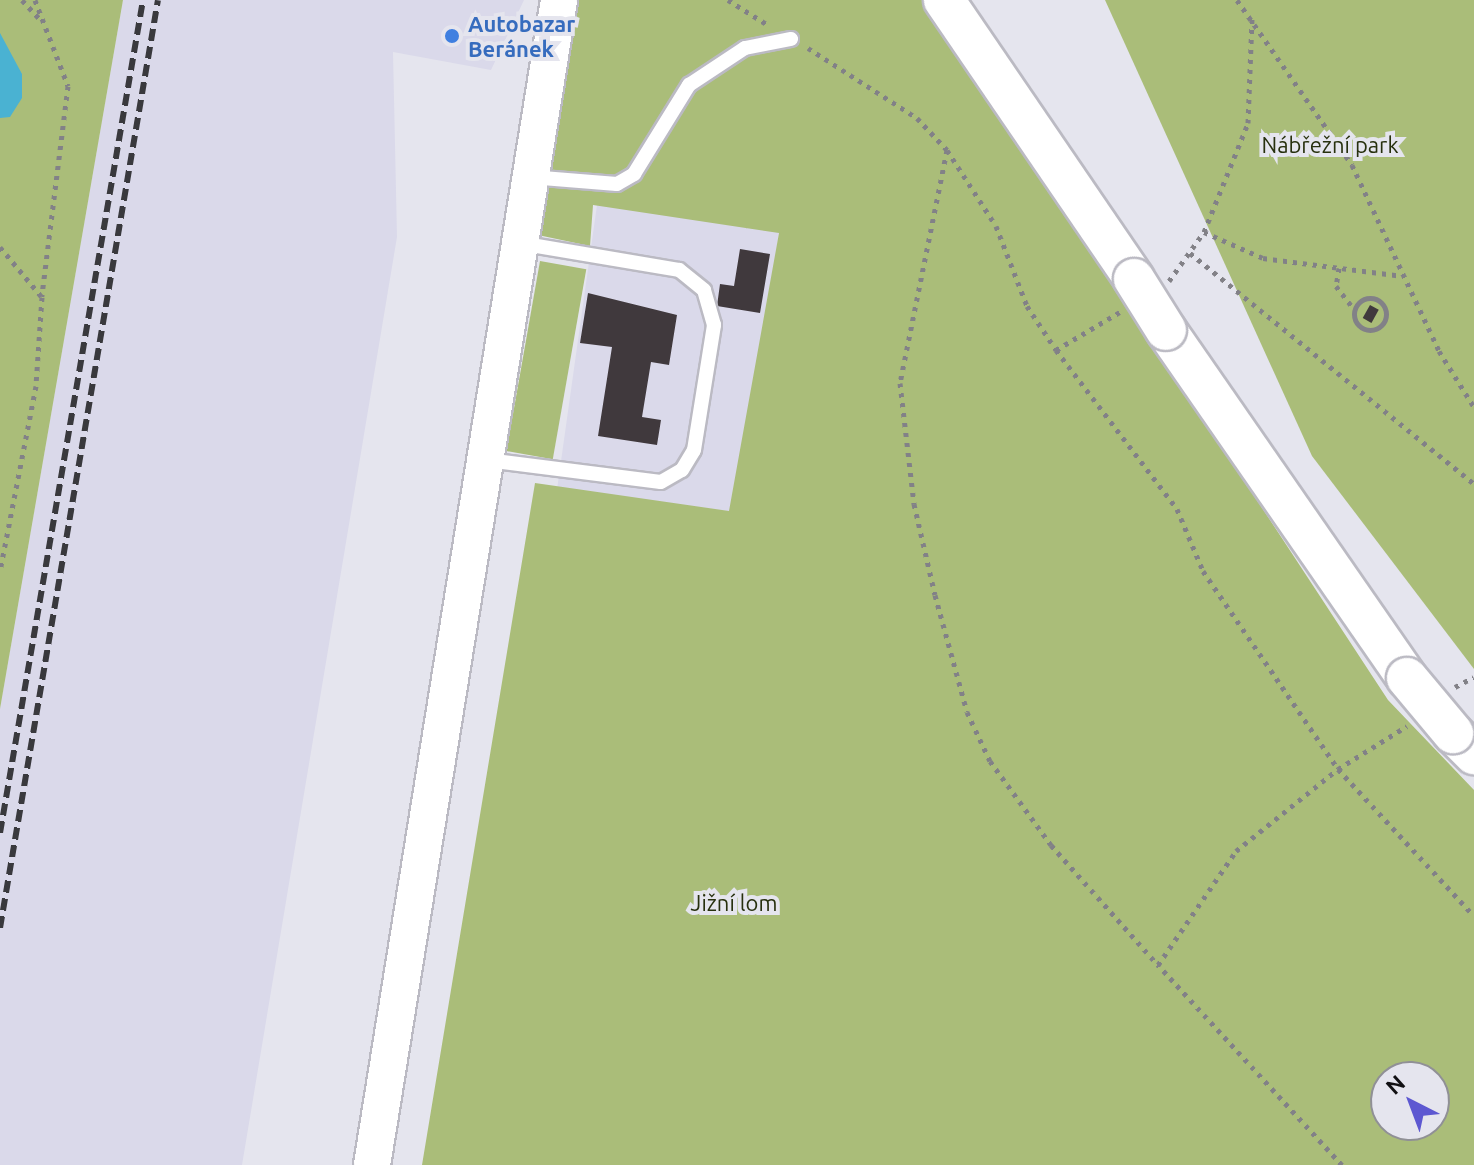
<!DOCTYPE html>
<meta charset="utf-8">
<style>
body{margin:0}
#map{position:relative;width:1474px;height:1165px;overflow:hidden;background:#e5e5ee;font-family:Ubuntu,sans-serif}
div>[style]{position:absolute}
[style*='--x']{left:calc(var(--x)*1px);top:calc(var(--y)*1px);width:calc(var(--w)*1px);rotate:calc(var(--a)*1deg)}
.built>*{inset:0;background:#dad9ea;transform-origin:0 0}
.green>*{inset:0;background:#aabd79;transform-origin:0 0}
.water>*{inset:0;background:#4ab2d2}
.building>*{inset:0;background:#40393d;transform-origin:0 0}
.path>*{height:5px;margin-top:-2.5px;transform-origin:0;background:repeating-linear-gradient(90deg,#828187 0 4px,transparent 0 10px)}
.path>.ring{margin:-2.5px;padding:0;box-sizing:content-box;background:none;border:5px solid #828187;border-radius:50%}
.roads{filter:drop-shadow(2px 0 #bbbac3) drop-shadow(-2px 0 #bbbac3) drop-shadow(0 2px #bbbac3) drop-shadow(0 -2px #bbbac3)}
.service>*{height:14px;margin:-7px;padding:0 7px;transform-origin:7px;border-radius:7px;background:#fff}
.tertiary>*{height:36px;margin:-18px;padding:0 18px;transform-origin:18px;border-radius:18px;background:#fff}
.secondary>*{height:40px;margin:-20px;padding:0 20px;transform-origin:20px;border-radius:20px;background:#fff}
.rail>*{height:6px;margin-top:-3px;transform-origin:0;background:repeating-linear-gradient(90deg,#39393d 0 12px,transparent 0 18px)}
.bridges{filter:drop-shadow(2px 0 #bbbac3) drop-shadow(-2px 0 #bbbac3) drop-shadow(0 2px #bbbac3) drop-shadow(0 -2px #bbbac3)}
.secondary-bridge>*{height:40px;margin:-20px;padding:0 20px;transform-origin:20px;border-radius:20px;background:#fff}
.dots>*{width:22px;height:22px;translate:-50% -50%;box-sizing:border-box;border:4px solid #e5e5ee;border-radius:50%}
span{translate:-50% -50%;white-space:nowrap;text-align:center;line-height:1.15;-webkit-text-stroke:8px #e5e5ee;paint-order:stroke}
.shop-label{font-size:22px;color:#366cbe;font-weight:700}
.left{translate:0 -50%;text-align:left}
.park-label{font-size:22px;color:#27300e}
.north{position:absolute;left:1370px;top:1061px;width:80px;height:80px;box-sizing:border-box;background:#e5e5ee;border:2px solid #909096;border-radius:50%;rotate:318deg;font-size:22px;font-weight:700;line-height:32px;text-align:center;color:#111013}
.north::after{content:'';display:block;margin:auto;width:28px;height:36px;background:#5d58d1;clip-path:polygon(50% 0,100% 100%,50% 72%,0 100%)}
</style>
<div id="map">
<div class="built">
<i style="clip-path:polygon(123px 0,524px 0,491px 70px,393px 52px,397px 237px,242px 1165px,0 1165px,0 709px)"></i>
<i style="left:597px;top:205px;width:184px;height:285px;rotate:8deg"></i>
</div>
<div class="green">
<i style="clip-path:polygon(0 0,123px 0,0 709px)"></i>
<i style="clip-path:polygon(evenodd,574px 0,929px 0,1388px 700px,1474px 790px,1474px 1165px,422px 1165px,535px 483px,729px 511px,779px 233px,593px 205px,590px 246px,538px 235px,574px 0,1386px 1077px,1434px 1077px,1434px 1125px,1386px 1125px,1386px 1077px)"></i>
<i style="clip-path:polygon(1105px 0,1474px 0,1474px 669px,1312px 456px)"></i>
<i style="left:540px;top:261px;width:47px;height:193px;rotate:10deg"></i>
</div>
<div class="water">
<i style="clip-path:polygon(0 33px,22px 74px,22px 98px,10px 117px,0 118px)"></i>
</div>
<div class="building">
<i style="clip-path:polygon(740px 249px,770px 254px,760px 313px,717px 306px,720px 284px,734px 286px)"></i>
<i style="clip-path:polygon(588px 293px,677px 315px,669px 365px,651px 362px,642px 417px,661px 420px,657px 445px,598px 436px,612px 347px,580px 343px)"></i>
<i style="left:1370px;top:305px;width:10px;height:15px;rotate:29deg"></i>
</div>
<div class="path">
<i style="--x:22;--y:0;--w:26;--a:47"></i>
<i style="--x:35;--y:0;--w:92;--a:69"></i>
<i style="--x:68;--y:86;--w:212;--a:97.1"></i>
<i style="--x:728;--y:0;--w:47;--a:32"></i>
<i style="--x:1237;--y:0;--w:201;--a:55.1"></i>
<i style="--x:1352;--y:165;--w:205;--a:64.9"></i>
<i style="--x:1439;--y:351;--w:66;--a:58"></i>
<i style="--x:808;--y:48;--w:130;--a:32.7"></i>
<i style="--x:917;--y:118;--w:44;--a:46.8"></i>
<i style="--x:947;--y:150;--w:90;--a:57.2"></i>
<i style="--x:996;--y:226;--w:86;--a:68.8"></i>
<i style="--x:1027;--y:306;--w:53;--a:56.6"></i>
<i style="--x:1056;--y:350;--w:74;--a:-30.7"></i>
<i style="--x:947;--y:150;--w:238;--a:101.4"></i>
<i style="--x:900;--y:383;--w:122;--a:83.4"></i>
<i style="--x:914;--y:504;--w:93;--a:77"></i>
<i style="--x:935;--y:595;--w:121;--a:74.7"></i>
<i style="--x:967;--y:712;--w:54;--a:64.9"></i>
<i style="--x:990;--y:761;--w:104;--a:54"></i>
<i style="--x:1051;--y:845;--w:161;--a:48.3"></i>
<i style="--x:1204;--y:232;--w:118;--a:-68"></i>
<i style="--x:1248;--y:123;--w:106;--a:-87.8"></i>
<i style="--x:0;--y:247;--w:65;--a:50"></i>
<i style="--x:42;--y:297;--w:89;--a:93.9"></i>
<i style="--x:36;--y:386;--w:188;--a:101"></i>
<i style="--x:1190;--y:253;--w:366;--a:39.1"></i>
<i style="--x:1339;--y:268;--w:18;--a:99"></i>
<i style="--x:1336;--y:286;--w:31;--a:52"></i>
<i style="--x:1169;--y:281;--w:60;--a:-54.5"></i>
<i style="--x:1204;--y:232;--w:64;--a:23.8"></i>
<i style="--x:1263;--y:258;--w:141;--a:7.3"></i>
<i class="ring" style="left:1354px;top:298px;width:27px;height:27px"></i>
<i style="--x:1056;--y:350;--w:200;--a:52.7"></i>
<i style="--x:1177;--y:509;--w:67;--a:67.2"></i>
<i style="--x:1203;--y:571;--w:240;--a:55.7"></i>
<i style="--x:1338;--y:769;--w:200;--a:47.2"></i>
<i style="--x:1455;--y:687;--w:21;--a:-28"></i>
<i style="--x:1342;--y:1165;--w:272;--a:-132.6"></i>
<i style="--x:1158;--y:965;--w:138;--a:-55.6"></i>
<i style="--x:1236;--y:851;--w:131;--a:-38.8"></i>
<i style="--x:1338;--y:769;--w:81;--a:-31.9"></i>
</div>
<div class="roads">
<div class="service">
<i style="--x:530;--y:177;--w:87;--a:4.6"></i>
<i style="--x:617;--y:184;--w:20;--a:-30"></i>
<i style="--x:634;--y:174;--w:105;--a:-58.3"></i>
<i style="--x:689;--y:85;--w:67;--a:-33.5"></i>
<i style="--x:745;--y:48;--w:47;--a:-11.1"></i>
<i style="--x:487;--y:460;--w:175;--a:7.2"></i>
<i style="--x:661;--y:482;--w:24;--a:-30"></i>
<i style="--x:682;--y:470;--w:23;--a:-59"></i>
<i style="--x:694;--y:450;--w:127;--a:-80.9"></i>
<i style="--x:714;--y:325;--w:36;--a:-106"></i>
<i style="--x:704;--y:290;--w:32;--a:-141"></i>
<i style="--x:679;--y:270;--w:161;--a:-170.4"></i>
</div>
<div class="tertiary">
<i style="--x:372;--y:1165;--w:1180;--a:-80.88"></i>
</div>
<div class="secondary">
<i style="--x:944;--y:0;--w:338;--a:55.7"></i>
<i style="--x:1166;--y:330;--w:423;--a:55.3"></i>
<i style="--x:1453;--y:733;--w:30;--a:45"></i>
</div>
</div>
<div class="rail">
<i style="--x:0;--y:833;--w:845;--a:-80.26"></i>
<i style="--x:0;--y:928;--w:941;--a:-80.34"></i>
</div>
<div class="bridges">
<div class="secondary-bridge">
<i style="--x:1134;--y:279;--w:60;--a:57.9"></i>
<i style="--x:1407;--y:678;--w:72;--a:50.1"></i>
</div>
</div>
<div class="dots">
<i style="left:452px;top:36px;background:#3f7fe0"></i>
</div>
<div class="shop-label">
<span class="left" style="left:468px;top:36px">Autobazar<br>Beránek</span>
</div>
<div class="park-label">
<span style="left:1330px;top:145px">Nábřežní park</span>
<span style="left:734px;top:903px">Jižní lom</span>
</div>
<div class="north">N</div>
</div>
